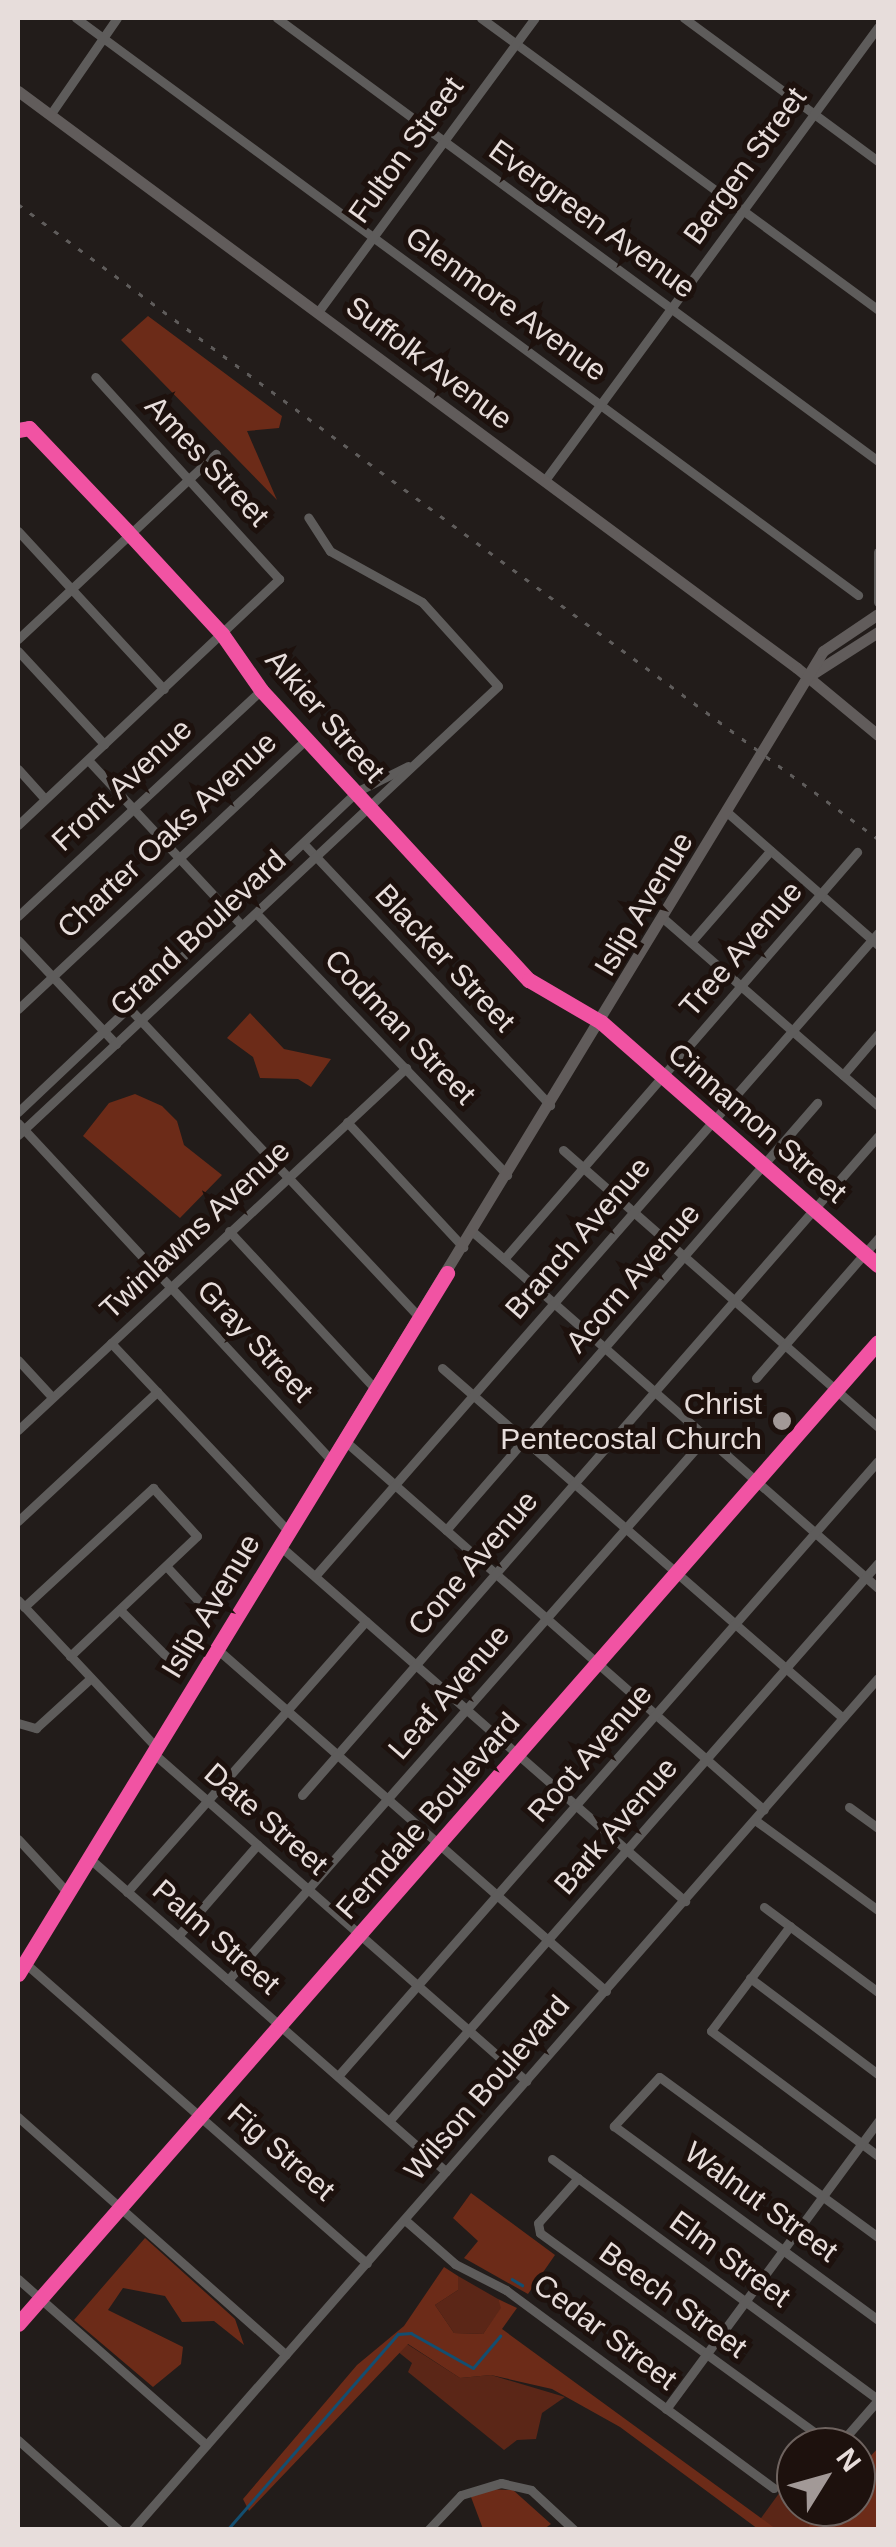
<!DOCTYPE html>
<style>
body{margin:0}
#map{position:relative;width:896px;height:2547px;overflow:hidden;background:#221c1a;font-family:Helvetica,sans-serif}
div>[style]{position:absolute}
[style*='--x']{left:calc(var(--x)*1px);top:calc(var(--y)*1px);width:calc(var(--w)*1px);rotate:calc(var(--a)*1deg)}
.green>*{inset:0;background:#5b2617}
.forest>*{inset:0;background:#6c2b18}
.stream>*{height:2.5px;margin:-1.25px;padding:0 1.25px;transform-origin:1.25px;border-radius:1.25px;background:#134e70}
.minor>*{height:9px;margin:-4.5px;padding:0 4.5px;transform-origin:4.5px;border-radius:4.5px;background:#5e5c5b}
.major>*{height:11px;margin:-5.5px;padding:0 5.5px;transform-origin:5.5px;border-radius:5.5px;background:#615c5b}
.rail>*{height:2.5px;margin-top:-1.25px;transform-origin:0;background:repeating-linear-gradient(90deg,#5f5c5b 0 5px,transparent 0 15px)}
.cycleway>*{height:15px;margin:-7.5px;padding:0 7.5px;transform-origin:7.5px;border-radius:7.5px;background:#f153a3}
.dots>*{width:28px;height:28px;translate:-50% -50%;box-sizing:border-box;border:5px solid #1d110d;border-radius:50%}
span{translate:-50% -50%;white-space:nowrap;text-align:center;line-height:1.15;-webkit-text-stroke:10px #1d110d;paint-order:stroke}
.street-label{font-size:30px;color:#e7dddb}
.poi-label{font-size:30px;color:#e7dddb}
.right{translate:-100% -50%;text-align:right}
.frame{position:absolute;inset:0;border:20px solid #e7dddb;pointer-events:none}
.north{position:absolute;left:776px;top:2427px;width:100px;height:100px;box-sizing:border-box;background:#1d110d;border:2px solid #6e635f;border-radius:50%;rotate:53deg;font-size:28px;font-weight:700;line-height:40px;text-align:center;color:#e7dddb}
.north::after{content:'';display:block;margin:auto;width:35px;height:45px;background:#a29997;clip-path:polygon(50% 0,100% 100%,50% 72%,0 100%)}
</style>
<div id="map">
<div class="green">
<i style="clip-path:polygon(458px 2276px,498px 2299px,502px 2308px,483px 2334px,454px 2333px,435px 2305px,458px 2290px)"></i>
<i style="clip-path:polygon(407px 2344px,460px 2378px,491px 2375px,565px 2397px,542px 2413px,536px 2439px,517px 2440px,504px 2450px,408px 2372px,412px 2363px,397px 2351px)"></i>
<i style="clip-path:polygon(796px 2470px,796px 2507px,826px 2507px,806px 2529px,767px 2527px,759px 2521px)"></i>
</div>
<div class="forest">
<i style="clip-path:polygon(148px 316px,282px 416px,279px 428px,247px 431px,277px 500px,121px 340px)"></i>
<i style="clip-path:polygon(250px 1013px,284px 1049px,331px 1059px,311px 1087px,298px 1079px,260px 1078px,253px 1057px,227px 1038px)"></i>
<i style="clip-path:polygon(135px 1094px,162px 1106px,177px 1121px,184px 1145px,222px 1175px,180px 1218px,83px 1136px,109px 1103px)"></i>
<i style="clip-path:polygon(471px 2193px,555px 2255px,528px 2294px,464px 2258px,478px 2241px,453px 2218px)"></i>
<i style="clip-path:polygon(145px 2238px,235px 2319px,244px 2345px,214px 2321px,182px 2322px,165px 2296px,123px 2288px,108px 2310px,183px 2347px,181px 2364px,153px 2387px,74px 2320px)"></i>
<i style="clip-path:polygon(444px 2267px,458px 2276px,458px 2290px,435px 2305px,454px 2333px,483px 2334px,501px 2308px,498px 2299px,517px 2308px,502px 2329px,776px 2529px,758px 2529px,620px 2427px,552px 2389px,491px 2375px,460px 2378px,408px 2344px,249px 2511px,243px 2499px,357px 2365px,404px 2326px)"></i>
<i style="clip-path:polygon(878px 2448px,878px 2529px,806px 2529px,826px 2507px,856px 2507px,856px 2472px)"></i>
<i style="clip-path:polygon(488px 2489px,513px 2490px,551px 2524px,544px 2529px,483px 2529px,471px 2497px)"></i>
</div>
<div class="stream">
<i style="--x:512;--y:2279;--w:12;--a:31"></i>
<i style="--x:227;--y:2530;--w:260;--a:-48.9"></i>
<i style="--x:398;--y:2334;--w:13;--a:-4"></i>
<i style="--x:411;--y:2333;--w:71;--a:29.4"></i>
<i style="--x:473;--y:2368;--w:42;--a:-49.8"></i>
</div>
<div class="minor">
<i style="--x:76;--y:18;--w:972;--a:36.42"></i>
<i style="--x:277;--y:18;--w:747;--a:36.39"></i>
<i style="--x:481;--y:18;--w:493;--a:36.3"></i>
<i style="--x:684;--y:18;--w:241;--a:36.4"></i>
<i style="--x:50;--y:115;--w:118;--a:-55.4"></i>
<i style="--x:318;--y:312;--w:365;--a:-53.6"></i>
<i style="--x:18;--y:430;--w:11;--a:-10"></i>
<i style="--x:29;--y:428;--w:141;--a:46.4"></i>
<i style="--x:126;--y:530;--w:142;--a:47.3"></i>
<i style="--x:222;--y:634;--w:68;--a:55.1"></i>
<i style="--x:261;--y:690;--w:395;--a:47.3"></i>
<i style="--x:529;--y:980;--w:83;--a:30.3"></i>
<i style="--x:601;--y:1022;--w:368;--a:41.3"></i>
<i style="--x:545;--y:480;--w:562;--a:-53.68"></i>
<i style="--x:18;--y:531;--w:215;--a:47.3"></i>
<i style="--x:878;--y:552;--w:50;--a:90"></i>
<i style="--x:18;--y:639;--w:271;--a:-43.1"></i>
<i style="--x:18;--y:651;--w:127;--a:47.2"></i>
<i style="--x:88;--y:760;--w:226;--a:47.1"></i>
<i style="--x:18;--y:769;--w:40;--a:48"></i>
<i style="--x:728;--y:813;--w:200;--a:41.3"></i>
<i style="--x:18;--y:825;--w:359;--a:-43.3"></i>
<i style="--x:279;--y:579;--w:273;--a:-132.3"></i>
<i style="--x:304;--y:844;--w:359;--a:46.7"></i>
<i style="--x:256;--y:913;--w:363;--a:46.2"></i>
<i style="--x:18;--y:916;--w:332;--a:-42.9"></i>
<i style="--x:664;--y:919;--w:284;--a:41.1"></i>
<i style="--x:18;--y:940;--w:143;--a:46.7"></i>
<i style="--x:691;--y:942;--w:121;--a:-49"></i>
<i style="--x:129;--y:1008;--w:425;--a:46.8"></i>
<i style="--x:18;--y:1009;--w:396;--a:-43.1"></i>
<i style="--x:843;--y:1075;--w:54;--a:-49.5"></i>
<i style="--x:18;--y:1112;--w:468;--a:-43.4"></i>
<i style="--x:358;--y:791;--w:56;--a:-26.6"></i>
<i style="--x:347;--y:1122;--w:171;--a:47.1"></i>
<i style="--x:18;--y:1123;--w:461;--a:47.1"></i>
<i style="--x:18;--y:1135;--w:657;--a:-43.09"></i>
<i style="--x:498;--y:686;--w:113;--a:-132.1"></i>
<i style="--x:422;--y:602;--w:105;--a:-151"></i>
<i style="--x:330;--y:551;--w:40;--a:-122.9"></i>
<i style="--x:563;--y:1150;--w:419;--a:41.3"></i>
<i style="--x:229;--y:1231;--w:217;--a:47.2"></i>
<i style="--x:473;--y:1232;--w:539;--a:41.32"></i>
<i style="--x:504;--y:1259;--w:539;--a:-49.06"></i>
<i style="--x:111;--y:1343;--w:260;--a:46.7"></i>
<i style="--x:18;--y:1360;--w:50;--a:47.4"></i>
<i style="--x:442;--y:1368;--w:532;--a:41.12"></i>
<i style="--x:756;--y:1378;--w:186;--a:-48.9"></i>
<i style="--x:18;--y:1430;--w:531;--a:-43.01"></i>
<i style="--x:345;--y:1441;--w:558;--a:41.37"></i>
<i style="--x:18;--y:1521;--w:190;--a:-42.9"></i>
<i style="--x:446;--y:1530;--w:566;--a:-49.01"></i>
<i style="--x:280;--y:1546;--w:539;--a:41.24"></i>
<i style="--x:167;--y:1567;--w:54;--a:47.2"></i>
<i style="--x:315;--y:1576;--w:855;--a:-48.8"></i>
<i style="--x:18;--y:1600;--w:203;--a:46.8"></i>
<i style="--x:24;--y:1607;--w:176;--a:-42.7"></i>
<i style="--x:153;--y:1488;--w:65;--a:47.5"></i>
<i style="--x:197;--y:1536;--w:175;--a:136.6"></i>
<i style="--x:120;--y:1610;--w:66;--a:45"></i>
<i style="--x:217;--y:1649;--w:518;--a:41.32"></i>
<i style="--x:18;--y:1723;--w:19;--a:16"></i>
<i style="--x:36;--y:1728;--w:74;--a:-42.3"></i>
<i style="--x:153;--y:1753;--w:497;--a:41.3"></i>
<i style="--x:302;--y:1795;--w:875;--a:-48.84"></i>
<i style="--x:849;--y:1807;--w:36;--a:36"></i>
<i style="--x:755;--y:1820;--w:152;--a:36.2"></i>
<i style="--x:18;--y:1839;--w:72;--a:47.2"></i>
<i style="--x:89;--y:1858;--w:475;--a:41.3"></i>
<i style="--x:127;--y:1892;--w:361;--a:-48.6"></i>
<i style="--x:764;--y:1907;--w:142;--a:36.7"></i>
<i style="--x:790;--y:1926;--w:131;--a:127"></i>
<i style="--x:711;--y:2031;--w:209;--a:36.8"></i>
<i style="--x:178;--y:1936;--w:121;--a:-49"></i>
<i style="--x:25;--y:1963;--w:455;--a:41.3"></i>
<i style="--x:750;--y:1978;--w:160;--a:36.9"></i>
<i style="--x:228;--y:1980;--w:725;--a:-48.64"></i>
<i style="--x:338;--y:2076;--w:818;--a:-48.72"></i>
<i style="--x:18;--y:2117;--w:358;--a:41.6"></i>
<i style="--x:389;--y:2121;--w:742;--a:-48.77"></i>
<i style="--x:552;--y:2159;--w:405;--a:36.4"></i>
<i style="--x:578;--y:2178;--w:60;--a:131.6"></i>
<i style="--x:538;--y:2223;--w:10;--a:79"></i>
<i style="--x:540;--y:2233;--w:364;--a:36"></i>
<i style="--x:405;--y:2220;--w:67;--a:41.3"></i>
<i style="--x:455;--y:2264;--w:57;--a:27"></i>
<i style="--x:506;--y:2290;--w:333;--a:36.5"></i>
<i style="--x:878;--y:2237;--w:271;--a:-143.8"></i>
<i style="--x:659;--y:2077;--w:67;--a:132.6"></i>
<i style="--x:614;--y:2126;--w:328;--a:36.3"></i>
<i style="--x:18;--y:2279;--w:251;--a:41.4"></i>
<i style="--x:18;--y:2324;--w:1305;--a:-48.79"></i>
<i style="--x:666;--y:2409;--w:358;--a:-53.6"></i>
<i style="--x:18;--y:2440;--w:135;--a:41.7"></i>
<i style="--x:837;--y:2447;--w:62;--a:-48.9"></i>
<i style="--x:132;--y:2530;--w:1132;--a:-48.8"></i>
<i style="--x:428;--y:2530;--w:48;--a:-46.7"></i>
<i style="--x:461;--y:2495;--w:42;--a:-16.7"></i>
<i style="--x:501;--y:2483;--w:31;--a:13"></i>
<i style="--x:531;--y:2490;--w:59;--a:42.9"></i>
</div>
<div class="major">
<i style="--x:18;--y:91;--w:969;--a:36.53"></i>
<i style="--x:797;--y:668;--w:105;--a:39.6"></i>
<i style="--x:809;--y:676;--w:82;--a:-32.5"></i>
<i style="--x:18;--y:1974;--w:1549;--a:-58.68"></i>
<i style="--x:823;--y:651;--w:66;--a:-33.9"></i>
</div>
<div class="rail">
<i style="--x:18;--y:204;--w:1069;--a:36.44"></i>
</div>
<div class="cycleway">
<i style="--x:18;--y:430;--w:11;--a:-10"></i>
<i style="--x:29;--y:428;--w:141;--a:46.4"></i>
<i style="--x:126;--y:530;--w:142;--a:47.3"></i>
<i style="--x:222;--y:634;--w:68;--a:55.1"></i>
<i style="--x:261;--y:690;--w:395;--a:47.3"></i>
<i style="--x:529;--y:980;--w:83;--a:30.3"></i>
<i style="--x:601;--y:1022;--w:368;--a:41.3"></i>
<i style="--x:18;--y:1974;--w:822;--a:-58.53"></i>
<i style="--x:18;--y:2324;--w:1305;--a:-48.79"></i>
</div>
<div class="dots">
<i style="left:782px;top:1421px;background:#a29997"></i>
</div>
<div class="street-label">
<span style="left:406px;top:150px;rotate:-54deg">Fulton Street</span>
<span style="left:745px;top:166px;rotate:-54deg">Bergen Street</span>
<span style="left:592px;top:219px;rotate:36deg">Evergreen Avenue</span>
<span style="left:506px;top:304px;rotate:36deg">Glenmore Avenue</span>
<span style="left:429px;top:363px;rotate:37deg">Suffolk Avenue</span>
<span style="left:207px;top:461px;rotate:47deg">Ames Street</span>
<span style="left:325px;top:716px;rotate:49deg">Alkier Street</span>
<span style="left:122px;top:785px;rotate:-43deg">Front Avenue</span>
<span style="left:167px;top:835px;rotate:-43deg">Charter Oaks Avenue</span>
<span style="left:644px;top:904px;rotate:-59deg">Islip Avenue</span>
<span style="left:198px;top:933px;rotate:-43deg">Grand Boulevard</span>
<span style="left:741px;top:949px;rotate:-49deg">Tree Avenue</span>
<span style="left:445px;top:958px;rotate:47deg">Blacker Street</span>
<span style="left:400px;top:1027px;rotate:46deg">Codman Street</span>
<span style="left:757px;top:1123px;rotate:41deg">Cinnamon Street</span>
<span style="left:195px;top:1230px;rotate:-43deg">Twinlawns Avenue</span>
<span style="left:578px;top:1238px;rotate:-49deg">Branch Avenue</span>
<span style="left:633px;top:1278px;rotate:-49deg">Acorn Avenue</span>
<span style="left:255px;top:1341px;rotate:47deg">Gray Street</span>
<span style="left:473px;top:1563px;rotate:-49deg">Cone Avenue</span>
<span style="left:211px;top:1606px;rotate:-59deg">Islip Avenue</span>
<span style="left:449px;top:1692px;rotate:-49deg">Leaf Avenue</span>
<span style="left:590px;top:1753px;rotate:-49deg">Root Avenue</span>
<span style="left:428px;top:1816px;rotate:-49deg">Ferndale Boulevard</span>
<span style="left:266px;top:1819px;rotate:41deg">Date Street</span>
<span style="left:616px;top:1826px;rotate:-49deg">Bark Avenue</span>
<span style="left:216px;top:1937px;rotate:41deg">Palm Street</span>
<span style="left:487px;top:2088px;rotate:-49deg">Wilson Boulevard</span>
<span style="left:281px;top:2152px;rotate:41deg">Fig Street</span>
<span style="left:761px;top:2202px;rotate:36deg">Walnut Street</span>
<span style="left:730px;top:2259px;rotate:36deg">Elm Street</span>
<span style="left:673px;top:2300px;rotate:36deg">Beech Street</span>
<span style="left:605px;top:2332px;rotate:37deg">Cedar Street</span>
</div>
<div class="poi-label">
<span class="right" style="left:762px;top:1421px">Christ<br>Pentecostal Church</span>
</div>
<div class="frame"></div>
<div class="north">N</div>
</div>
